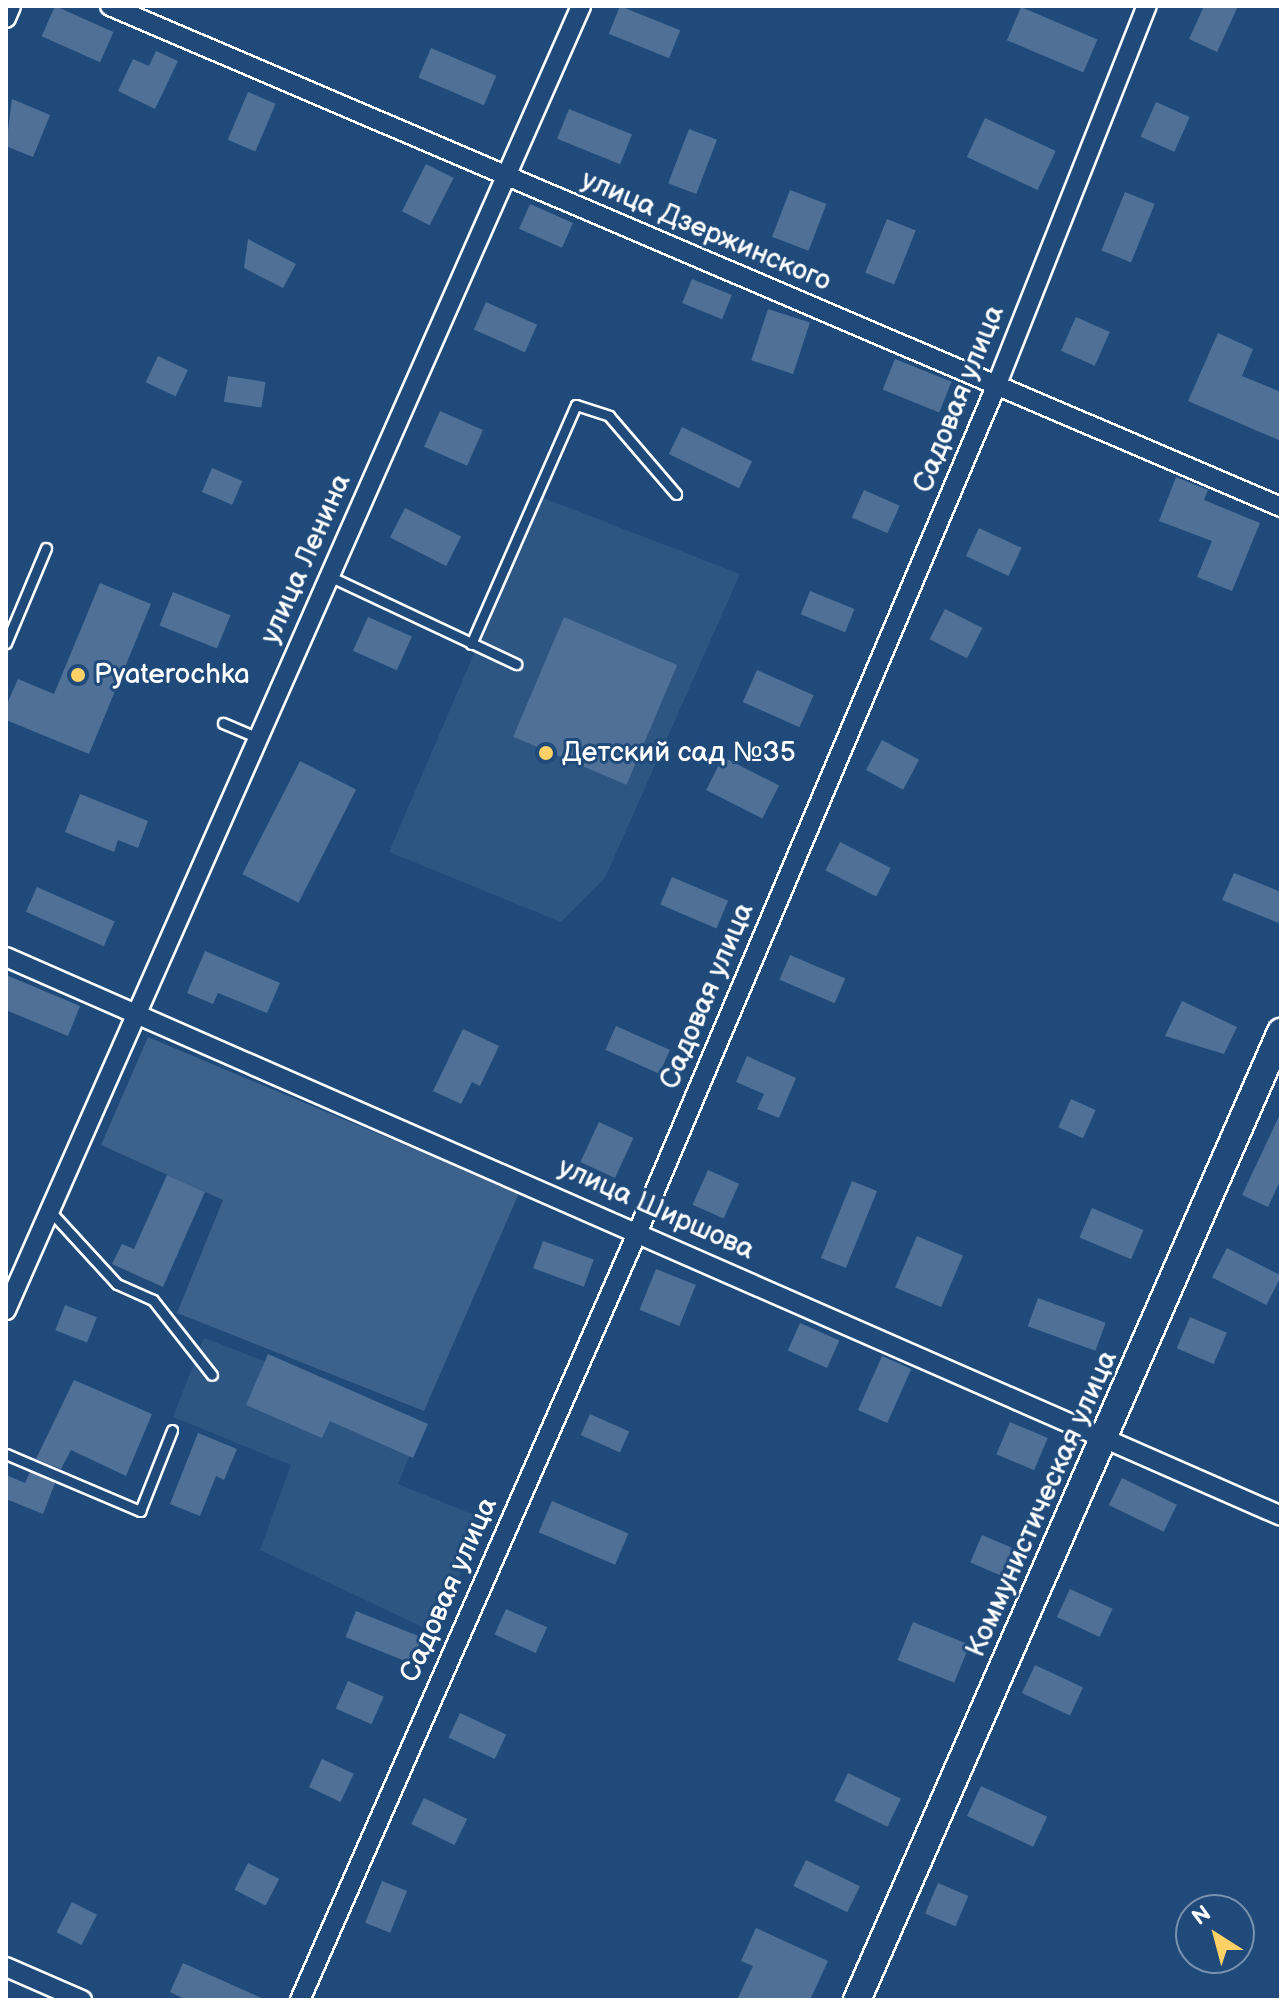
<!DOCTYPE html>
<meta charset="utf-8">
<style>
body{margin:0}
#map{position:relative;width:1287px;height:2006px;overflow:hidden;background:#1f4a7a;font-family:"Balsamiq Sans",sans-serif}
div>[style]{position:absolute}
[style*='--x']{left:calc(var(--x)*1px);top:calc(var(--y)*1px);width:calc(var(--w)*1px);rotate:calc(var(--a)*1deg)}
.built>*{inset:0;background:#2e5683}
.green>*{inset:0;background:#3c618b}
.building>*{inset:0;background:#507197;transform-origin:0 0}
.roads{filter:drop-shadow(2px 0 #fff) drop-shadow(-2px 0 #fff) drop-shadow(0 2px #fff) drop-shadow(0 -2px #fff)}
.lane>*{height:9px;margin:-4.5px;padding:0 4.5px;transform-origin:4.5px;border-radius:4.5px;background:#1f4a7a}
.street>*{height:18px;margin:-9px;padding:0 9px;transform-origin:9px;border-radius:9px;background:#1f4a7a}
.secondary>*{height:26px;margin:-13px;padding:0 13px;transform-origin:13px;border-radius:13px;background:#1f4a7a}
.dots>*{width:22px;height:22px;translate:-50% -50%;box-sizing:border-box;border:4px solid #1f4a7a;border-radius:50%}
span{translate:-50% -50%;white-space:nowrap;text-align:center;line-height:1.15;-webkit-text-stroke:6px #1f4a7a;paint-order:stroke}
.street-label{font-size:28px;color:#fff}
.poi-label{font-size:28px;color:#fff}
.left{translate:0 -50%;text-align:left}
.frame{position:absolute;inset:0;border:8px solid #fff;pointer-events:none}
.north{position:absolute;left:1175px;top:1894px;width:80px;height:80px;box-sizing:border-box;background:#1f4a7a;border:2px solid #7992af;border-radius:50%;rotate:324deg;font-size:22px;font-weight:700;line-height:32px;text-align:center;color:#fff}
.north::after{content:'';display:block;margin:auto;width:28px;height:36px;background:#ffd166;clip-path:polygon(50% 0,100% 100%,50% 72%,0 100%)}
</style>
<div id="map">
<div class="built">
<i style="clip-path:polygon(541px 497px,740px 574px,605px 878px,561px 922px,389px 852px)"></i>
<i style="clip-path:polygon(204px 1338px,423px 1422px,398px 1484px,484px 1519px,435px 1633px,260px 1550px,291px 1465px,173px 1417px)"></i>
</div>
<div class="green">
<i style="clip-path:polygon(148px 1037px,519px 1193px,424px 1411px,177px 1313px,223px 1200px,101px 1145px)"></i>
</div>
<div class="building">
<i style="left:55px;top:6px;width:64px;height:33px;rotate:24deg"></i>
<i style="left:620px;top:6px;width:65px;height:30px;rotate:22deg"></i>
<i style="clip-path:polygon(1204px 6px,1238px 6px,1217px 52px,1189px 39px)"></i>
<i style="left:1021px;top:7px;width:83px;height:36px;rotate:23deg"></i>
<i style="left:431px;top:48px;width:71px;height:32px;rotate:23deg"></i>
<i style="clip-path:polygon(156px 51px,178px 61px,155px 109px,118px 91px,133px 59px,149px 66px)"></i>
<i style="left:248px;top:92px;width:30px;height:52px;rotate:23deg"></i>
<i style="clip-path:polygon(12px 99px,50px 115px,33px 157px,6px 146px)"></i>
<i style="left:1156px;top:102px;width:37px;height:38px;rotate:24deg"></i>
<i style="left:569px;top:109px;width:68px;height:32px;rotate:22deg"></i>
<i style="left:985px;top:118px;width:78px;height:43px;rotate:25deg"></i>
<i style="left:689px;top:129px;width:30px;height:58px;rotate:21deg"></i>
<i style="left:426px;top:164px;width:31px;height:53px;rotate:27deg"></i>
<i style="left:790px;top:190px;width:39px;height:50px;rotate:21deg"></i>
<i style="left:1125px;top:192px;width:32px;height:63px;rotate:22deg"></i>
<i style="left:530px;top:204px;width:47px;height:27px;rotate:24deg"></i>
<i style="left:887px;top:219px;width:31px;height:58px;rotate:22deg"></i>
<i style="clip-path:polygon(248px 239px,296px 264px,283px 288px,244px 268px)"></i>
<i style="left:692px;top:279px;width:43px;height:26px;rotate:22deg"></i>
<i style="left:486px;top:302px;width:56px;height:30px;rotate:24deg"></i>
<i style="left:768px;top:309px;width:44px;height:54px;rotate:18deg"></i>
<i style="left:1076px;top:317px;width:37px;height:37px;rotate:24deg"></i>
<i style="clip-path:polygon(1218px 333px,1253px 349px,1242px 376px,1281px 392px,1281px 441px,1188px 401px)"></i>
<i style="left:158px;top:356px;width:33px;height:29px;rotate:25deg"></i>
<i style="left:895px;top:359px;width:61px;height:33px;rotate:22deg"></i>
<i style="left:228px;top:376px;width:38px;height:26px;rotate:9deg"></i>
<i style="left:440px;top:411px;width:47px;height:39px;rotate:24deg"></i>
<i style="left:682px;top:427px;width:78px;height:30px;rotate:26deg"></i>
<i style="left:212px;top:468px;width:33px;height:26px;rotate:23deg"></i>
<i style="clip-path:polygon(1176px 477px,1208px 490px,1204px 500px,1260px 523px,1232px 591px,1197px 577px,1212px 541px,1159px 521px)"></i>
<i style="left:864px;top:490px;width:39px;height:30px;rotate:24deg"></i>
<i style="left:405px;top:508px;width:63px;height:33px;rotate:27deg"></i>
<i style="left:979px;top:528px;width:47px;height:31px;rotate:25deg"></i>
<i style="clip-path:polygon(100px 583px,151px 604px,89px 754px,6px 720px,6px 706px,18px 679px,54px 694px)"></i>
<i style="left:810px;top:591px;width:48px;height:25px;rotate:22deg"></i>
<i style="left:173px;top:592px;width:62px;height:36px;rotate:22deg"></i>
<i style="left:945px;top:609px;width:42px;height:34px;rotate:27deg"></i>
<i style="left:368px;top:617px;width:48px;height:37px;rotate:24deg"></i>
<i style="left:564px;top:617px;width:123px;height:130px;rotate:23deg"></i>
<i style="left:757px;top:670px;width:62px;height:35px;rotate:24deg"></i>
<i style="left:882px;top:740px;width:42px;height:34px;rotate:28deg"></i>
<i style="left:723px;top:757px;width:63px;height:37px;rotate:27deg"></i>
<i style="left:300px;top:761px;width:63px;height:127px;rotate:27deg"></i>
<i style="clip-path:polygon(80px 794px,148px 821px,138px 848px,118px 840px,114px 852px,65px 832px)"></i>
<i style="left:840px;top:842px;width:57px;height:32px;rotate:27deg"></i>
<i style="clip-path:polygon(1234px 873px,1281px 892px,1281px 924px,1222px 900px)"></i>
<i style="left:672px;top:877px;width:61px;height:30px;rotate:23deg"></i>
<i style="left:37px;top:887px;width:85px;height:27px;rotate:24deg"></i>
<i style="clip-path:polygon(205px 951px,280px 983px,267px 1013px,218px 993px,213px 1004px,187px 993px)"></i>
<i style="left:790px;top:955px;width:60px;height:27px;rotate:23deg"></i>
<i style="clip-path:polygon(6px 975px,80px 1006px,68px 1036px,6px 1010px)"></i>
<i style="clip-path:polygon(1182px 1001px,1237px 1027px,1224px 1054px,1165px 1036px)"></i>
<i style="left:616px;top:1026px;width:59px;height:26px;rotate:24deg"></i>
<i style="clip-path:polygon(463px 1029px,499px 1046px,480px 1086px,472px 1082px,461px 1104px,433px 1091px)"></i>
<i style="clip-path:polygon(747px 1056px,796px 1078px,779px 1118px,757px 1109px,764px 1094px,736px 1082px)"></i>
<i style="left:1071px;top:1099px;width:27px;height:31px;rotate:24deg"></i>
<i style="clip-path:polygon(1281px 1112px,1281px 1179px,1268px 1207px,1242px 1195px)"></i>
<i style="left:599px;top:1122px;width:38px;height:44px;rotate:25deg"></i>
<i style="left:708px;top:1170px;width:34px;height:38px;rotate:24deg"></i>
<i style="clip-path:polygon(167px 1175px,205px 1192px,163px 1287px,112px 1264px,122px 1244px,134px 1249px)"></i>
<i style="left:852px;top:1181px;width:27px;height:83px;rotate:22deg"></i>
<i style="left:1092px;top:1208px;width:56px;height:32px;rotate:23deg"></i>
<i style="left:917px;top:1236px;width:50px;height:56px;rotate:23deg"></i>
<i style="left:543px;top:1241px;width:54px;height:29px;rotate:20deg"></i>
<i style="left:1227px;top:1248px;width:61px;height:33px;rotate:27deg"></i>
<i style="left:656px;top:1269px;width:43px;height:44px;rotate:22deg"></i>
<i style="left:1038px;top:1298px;width:72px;height:30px;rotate:20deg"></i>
<i style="left:65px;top:1305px;width:34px;height:27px;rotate:21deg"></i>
<i style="left:1190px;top:1317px;width:40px;height:34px;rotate:23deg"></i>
<i style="left:800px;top:1323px;width:43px;height:30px;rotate:24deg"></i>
<i style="clip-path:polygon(268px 1354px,428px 1424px,413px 1458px,330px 1421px,322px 1438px,246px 1405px)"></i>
<i style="left:882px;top:1356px;width:32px;height:59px;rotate:24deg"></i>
<i style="clip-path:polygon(74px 1380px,152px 1414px,126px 1476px,71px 1450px,61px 1469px,36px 1459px)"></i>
<i style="left:590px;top:1414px;width:43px;height:23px;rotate:24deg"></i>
<i style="left:1010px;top:1422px;width:41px;height:35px;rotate:23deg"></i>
<i style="clip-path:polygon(198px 1433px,237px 1449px,224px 1480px,216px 1476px,200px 1516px,170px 1504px)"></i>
<i style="clip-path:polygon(30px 1472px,55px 1483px,43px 1514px,6px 1499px,6px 1475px,25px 1483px)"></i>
<i style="left:1122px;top:1478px;width:61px;height:30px;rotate:26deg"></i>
<i style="left:552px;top:1501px;width:83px;height:34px;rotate:23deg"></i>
<i style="left:982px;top:1535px;width:33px;height:30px;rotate:23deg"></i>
<i style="left:1070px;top:1589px;width:47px;height:31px;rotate:25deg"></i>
<i style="left:506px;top:1609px;width:45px;height:28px;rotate:24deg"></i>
<i style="left:356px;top:1611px;width:71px;height:28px;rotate:22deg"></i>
<i style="left:913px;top:1622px;width:61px;height:41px;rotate:22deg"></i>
<i style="left:1035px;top:1665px;width:53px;height:31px;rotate:25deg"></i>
<i style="left:348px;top:1681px;width:39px;height:30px;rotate:24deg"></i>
<i style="left:460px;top:1713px;width:51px;height:27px;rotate:25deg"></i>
<i style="left:322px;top:1759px;width:35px;height:31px;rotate:25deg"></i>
<i style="left:848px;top:1773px;width:59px;height:31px;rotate:26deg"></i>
<i style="left:981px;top:1786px;width:73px;height:33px;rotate:25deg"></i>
<i style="left:424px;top:1798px;width:48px;height:29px;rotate:26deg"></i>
<i style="left:806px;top:1860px;width:60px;height:29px;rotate:26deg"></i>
<i style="left:248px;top:1863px;width:35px;height:30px;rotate:27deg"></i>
<i style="left:382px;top:1881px;width:27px;height:45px;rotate:22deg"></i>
<i style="left:938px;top:1883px;width:33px;height:33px;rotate:23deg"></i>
<i style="left:72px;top:1902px;width:28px;height:34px;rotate:27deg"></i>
<i style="clip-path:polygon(756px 1928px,828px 1961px,810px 2000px,737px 2000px,753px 1966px,741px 1961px)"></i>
<i style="clip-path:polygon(183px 1963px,266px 2000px,187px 2000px,170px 1992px)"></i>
</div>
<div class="roads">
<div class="lane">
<i style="--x:329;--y:576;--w:207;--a:25.2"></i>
<i style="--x:6;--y:643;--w:103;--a:-67.2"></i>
<i style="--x:471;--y:644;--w:261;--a:-66.3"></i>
<i style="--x:576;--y:405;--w:35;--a:18"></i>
<i style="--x:609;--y:416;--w:103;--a:49.3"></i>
<i style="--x:223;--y:723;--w:38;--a:23"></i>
<i style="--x:50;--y:1211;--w:99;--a:47.5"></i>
<i style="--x:117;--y:1284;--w:39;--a:24"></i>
<i style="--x:153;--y:1300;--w:95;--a:51.8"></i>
<i style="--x:6;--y:1454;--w:146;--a:23"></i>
<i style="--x:140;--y:1511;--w:87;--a:-68.4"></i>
</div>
<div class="street">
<i style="--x:110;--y:6;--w:1274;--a:23.16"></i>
<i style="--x:6;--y:18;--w:13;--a:-67"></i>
<i style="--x:6;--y:957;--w:1392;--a:23.67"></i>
<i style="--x:6;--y:1310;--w:1425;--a:-66.2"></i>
<i style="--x:6;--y:1967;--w:83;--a:23.5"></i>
<i style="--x:300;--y:2000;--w:840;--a:-66.27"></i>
<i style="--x:638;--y:1231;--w:920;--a:-67.03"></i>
<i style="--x:997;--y:384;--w:407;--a:-68.4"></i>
</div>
<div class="secondary">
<i style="--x:857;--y:2000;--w:1057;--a:-66.35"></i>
</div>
</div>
<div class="dots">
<i style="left:78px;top:675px;background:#ffd166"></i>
<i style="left:546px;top:753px;background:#ffd166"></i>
</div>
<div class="street-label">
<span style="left:706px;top:231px;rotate:23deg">улица Дзержинского</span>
<span style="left:959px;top:399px;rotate:-68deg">Садовая улица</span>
<span style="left:306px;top:559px;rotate:-66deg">улица Ленина</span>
<span style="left:707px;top:996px;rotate:-67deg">Садовая улица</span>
<span style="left:656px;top:1209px;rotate:24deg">улица Ширшова</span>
<span style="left:1042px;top:1504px;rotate:-66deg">Коммунистическая улица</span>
<span style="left:449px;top:1590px;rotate:-66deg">Садовая улица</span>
</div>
<div class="poi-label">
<span class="left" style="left:94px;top:675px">Pyaterochka</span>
<span class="left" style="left:562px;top:753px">Детский сад №35</span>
</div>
<div class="frame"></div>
<div class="north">N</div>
</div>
